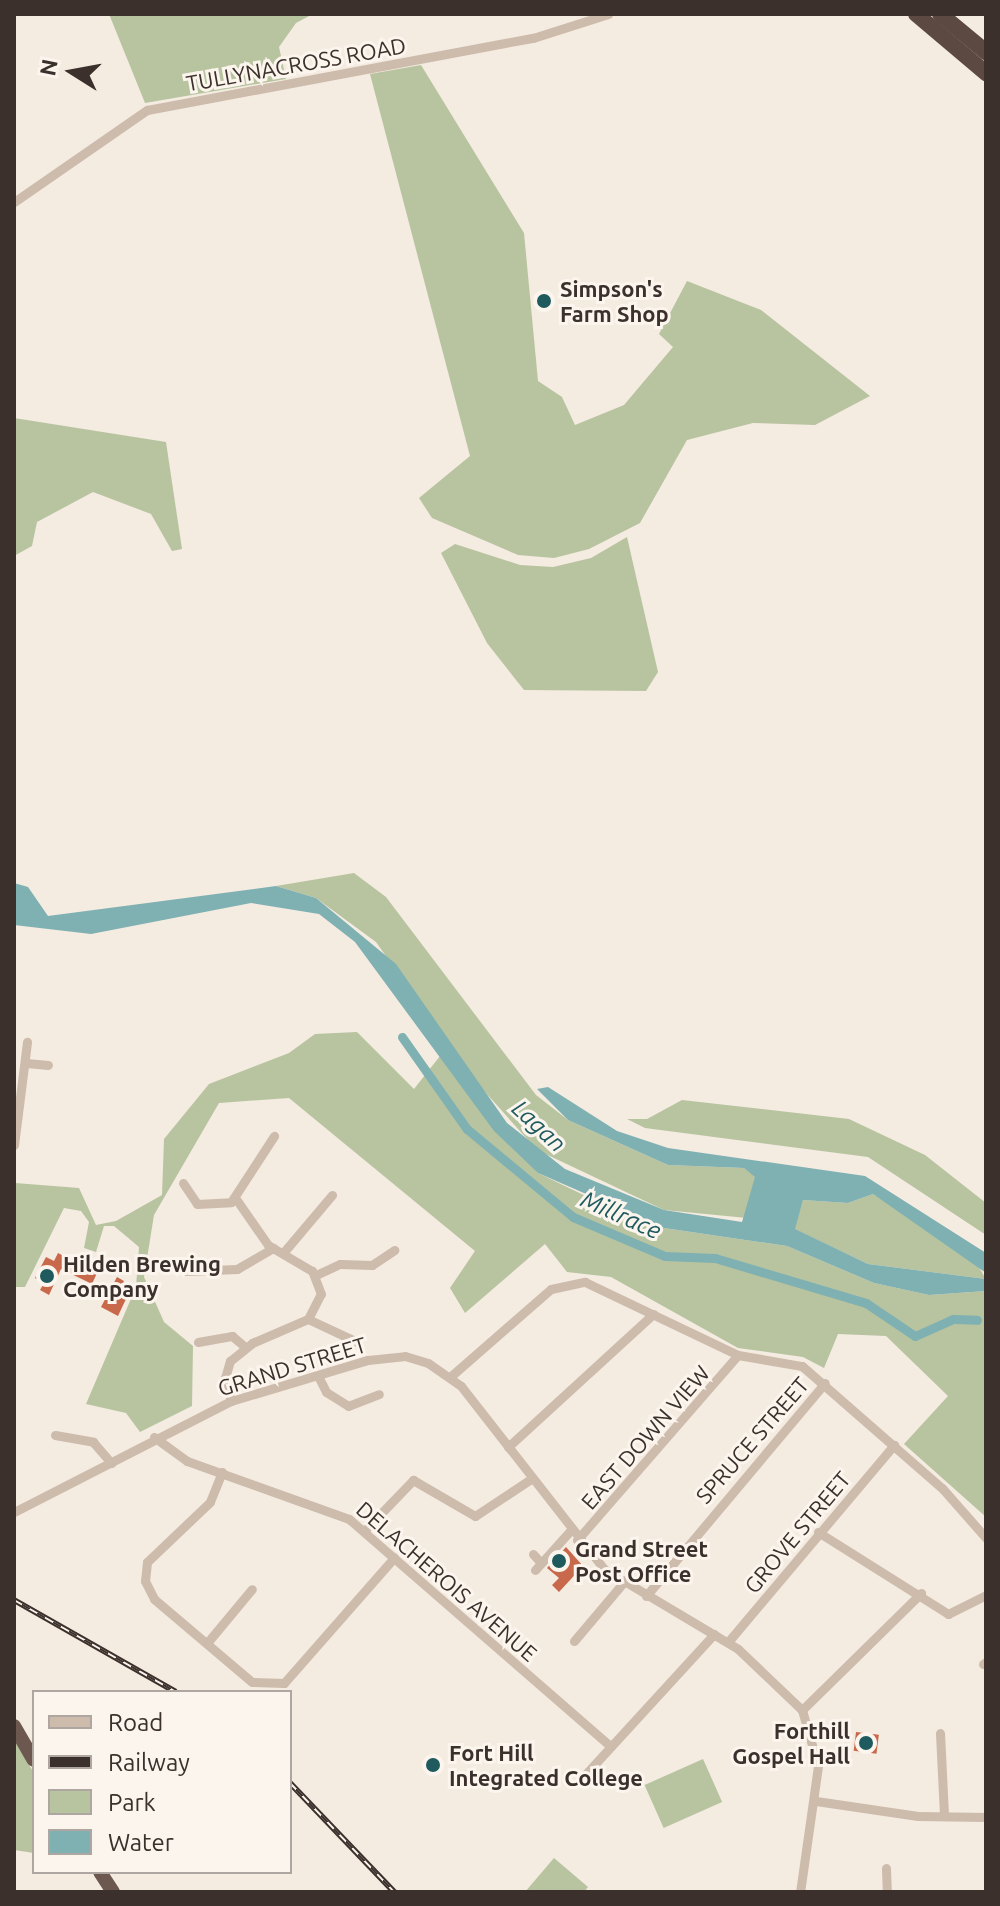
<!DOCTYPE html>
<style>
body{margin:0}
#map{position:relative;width:1000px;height:1906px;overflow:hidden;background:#f4ebe1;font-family:Ubuntu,sans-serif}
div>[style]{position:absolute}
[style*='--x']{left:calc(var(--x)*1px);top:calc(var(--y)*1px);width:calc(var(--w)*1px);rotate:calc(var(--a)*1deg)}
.green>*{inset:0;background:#b8c4a0;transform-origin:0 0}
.water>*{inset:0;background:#7fb0b2}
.canal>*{height:9px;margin:-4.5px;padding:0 4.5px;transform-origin:4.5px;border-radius:4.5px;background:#7fb0b2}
.building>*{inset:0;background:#c8694b;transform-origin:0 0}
.minor>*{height:9px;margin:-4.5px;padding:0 4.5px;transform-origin:4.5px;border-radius:4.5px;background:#cdbbac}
.trunk>*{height:14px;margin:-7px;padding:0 7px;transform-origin:7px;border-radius:7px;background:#6c584f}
.motorway>*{height:16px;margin:-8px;padding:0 8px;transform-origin:8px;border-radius:8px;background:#5c4a42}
.rail>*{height:6px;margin-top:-3px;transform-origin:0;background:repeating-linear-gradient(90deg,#fbf5ee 0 9px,#3b302b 0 18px);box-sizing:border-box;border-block:2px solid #3b302b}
.dots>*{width:22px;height:22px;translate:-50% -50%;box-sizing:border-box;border:4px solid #fbf5ee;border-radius:50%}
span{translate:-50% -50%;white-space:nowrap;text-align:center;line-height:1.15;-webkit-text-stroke:6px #fbf5ee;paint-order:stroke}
.street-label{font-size:22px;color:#3b302b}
.poi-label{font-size:22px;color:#3b302b;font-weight:700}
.left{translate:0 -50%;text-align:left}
.right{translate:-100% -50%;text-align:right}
.water-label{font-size:24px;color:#1f5a5e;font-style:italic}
.frame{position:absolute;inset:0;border:16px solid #3b302b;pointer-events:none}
.legend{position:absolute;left:32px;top:1690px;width:260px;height:184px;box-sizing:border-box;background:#fbf5ee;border:2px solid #aea6a0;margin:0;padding:10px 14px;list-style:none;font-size:24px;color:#3b302b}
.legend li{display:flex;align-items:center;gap:16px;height:40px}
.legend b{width:40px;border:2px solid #aea6a0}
.north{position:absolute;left:32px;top:32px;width:80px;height:80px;-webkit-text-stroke:6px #fbf5ee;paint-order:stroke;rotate:281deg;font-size:22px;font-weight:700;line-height:32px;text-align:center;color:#3b302b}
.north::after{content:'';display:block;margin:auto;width:28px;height:36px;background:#3b302b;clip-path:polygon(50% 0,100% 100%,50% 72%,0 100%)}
</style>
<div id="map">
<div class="green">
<i style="clip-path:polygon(109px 14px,313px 14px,296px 23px,279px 47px,286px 79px,145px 103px)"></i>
<i style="clip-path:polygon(421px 65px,524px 233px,538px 381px,562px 397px,575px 425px,624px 405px,673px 347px,659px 334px,687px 281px,761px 310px,870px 396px,815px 425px,753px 423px,687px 440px,640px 523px,589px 549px,554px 558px,518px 555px,432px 518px,419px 498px,470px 456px,370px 74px)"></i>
<i style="clip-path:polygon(14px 418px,166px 442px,182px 549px,172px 551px,151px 514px,93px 492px,37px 522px,32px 546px,14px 556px)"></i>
<i style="clip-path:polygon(627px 537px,658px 672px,646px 691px,524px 690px,487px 643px,441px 553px,455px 544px,520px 565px,553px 567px,591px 558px)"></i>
<i style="clip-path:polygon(354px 873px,386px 897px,536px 1095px,568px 1120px,668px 1165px,744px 1168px,756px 1176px,747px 1218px,664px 1210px,537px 1150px,468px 1073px,376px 942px,316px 898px,276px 886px)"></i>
<i style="clip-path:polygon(357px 1032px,414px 1089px,440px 1056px,538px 1173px,594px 1200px,664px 1228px,787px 1246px,874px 1283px,929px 1295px,986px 1291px,986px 1517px,904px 1444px,948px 1396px,886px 1336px,838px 1334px,824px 1368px,803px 1357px,738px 1348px,611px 1277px,567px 1272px,545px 1244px,465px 1313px,450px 1288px,475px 1251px,289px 1098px,219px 1103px,154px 1215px,144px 1277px,164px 1322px,193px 1346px,192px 1406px,140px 1432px,126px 1413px,86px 1404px,136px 1287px,139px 1247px,114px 1226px,104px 1226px,96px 1252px,84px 1248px,89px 1222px,81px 1211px,64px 1208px,25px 1287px,14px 1287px,15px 1183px,79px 1188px,96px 1225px,116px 1221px,162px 1195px,164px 1139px,209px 1084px,289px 1053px,315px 1034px)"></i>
<i style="clip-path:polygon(682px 1100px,849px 1119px,925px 1155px,986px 1203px,986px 1235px,868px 1157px,645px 1128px,627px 1119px,647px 1119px)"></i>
<i style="clip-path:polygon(873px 1194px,974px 1259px,986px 1279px,868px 1264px,794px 1229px,803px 1200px,848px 1203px)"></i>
<i style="clip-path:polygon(14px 1740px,34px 1773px,34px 1853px,14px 1850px)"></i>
<i style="left:703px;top:1759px;width:47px;height:64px;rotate:66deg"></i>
<i style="clip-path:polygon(554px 1858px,588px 1887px,584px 1892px,525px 1892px)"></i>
</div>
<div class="water">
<i style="clip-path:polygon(14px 883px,28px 887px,48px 916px,276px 886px,316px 898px,396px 964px,507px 1123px,565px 1169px,664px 1210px,742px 1222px,755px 1177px,744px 1168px,668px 1165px,568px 1120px,537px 1089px,548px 1087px,617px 1131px,668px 1148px,865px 1176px,986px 1253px,986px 1273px,873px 1194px,848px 1203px,803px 1200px,795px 1229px,868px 1264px,986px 1279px,986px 1291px,929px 1295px,874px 1283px,787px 1246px,664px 1228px,538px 1173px,494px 1131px,355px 942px,319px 914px,251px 903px,91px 934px,14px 925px)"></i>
</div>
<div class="canal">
<i style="--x:402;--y:1037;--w:113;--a:54.8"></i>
<i style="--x:467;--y:1129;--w:138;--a:39.7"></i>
<i style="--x:573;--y:1217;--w:100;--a:23"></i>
<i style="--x:665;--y:1256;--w:50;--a:2.3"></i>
<i style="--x:715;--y:1258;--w:158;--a:16.6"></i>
<i style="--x:866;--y:1303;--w:59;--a:34"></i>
<i style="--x:915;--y:1336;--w:42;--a:-24.1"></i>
<i style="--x:953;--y:1319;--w:24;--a:2"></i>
</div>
<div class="building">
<i style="clip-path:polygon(58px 1253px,97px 1273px,92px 1284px,61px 1269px,49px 1295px,40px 1290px,44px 1283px,35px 1278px,46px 1257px,54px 1261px)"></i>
<i style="clip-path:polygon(117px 1277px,124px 1281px,118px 1295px,126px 1299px,118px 1316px,101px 1307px)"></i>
<i style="clip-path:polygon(566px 1547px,583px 1566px,559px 1592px,552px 1585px,559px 1578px,547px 1568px)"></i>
<i style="left:856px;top:1732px;width:23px;height:19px;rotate:7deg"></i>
</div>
<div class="minor">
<i style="--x:14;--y:202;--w:162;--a:-34.7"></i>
<i style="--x:147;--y:110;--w:393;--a:-10.6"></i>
<i style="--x:533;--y:38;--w:79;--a:-17.7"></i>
<i style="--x:26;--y:1063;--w:22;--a:5"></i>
<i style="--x:14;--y:1145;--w:104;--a:-82.8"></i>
<i style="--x:183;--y:1183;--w:25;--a:56"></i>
<i style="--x:197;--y:1204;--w:34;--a:-3"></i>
<i style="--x:231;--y:1202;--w:79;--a:-56.9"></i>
<i style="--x:283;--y:1253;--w:76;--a:-49.8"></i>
<i style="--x:186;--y:1271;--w:51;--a:-2.2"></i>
<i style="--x:237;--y:1269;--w:42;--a:-30.3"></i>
<i style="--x:316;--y:1275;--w:26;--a:-25"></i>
<i style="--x:340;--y:1264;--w:32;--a:2"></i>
<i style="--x:372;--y:1265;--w:27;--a:-34"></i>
<i style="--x:308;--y:1319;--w:54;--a:25.1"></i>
<i style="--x:198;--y:1342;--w:35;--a:-10"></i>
<i style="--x:232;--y:1336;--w:17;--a:40"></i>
<i style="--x:318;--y:1376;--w:18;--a:63"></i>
<i style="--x:326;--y:1392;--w:26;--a:32"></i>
<i style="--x:348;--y:1406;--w:33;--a:-21"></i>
<i style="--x:450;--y:1377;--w:134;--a:-41.1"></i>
<i style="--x:551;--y:1289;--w:35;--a:-12"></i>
<i style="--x:585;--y:1282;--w:170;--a:25.5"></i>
<i style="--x:738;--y:1355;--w:65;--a:9.8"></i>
<i style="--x:802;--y:1366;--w:186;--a:41.1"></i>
<i style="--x:942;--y:1488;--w:67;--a:48.7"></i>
<i style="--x:231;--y:1401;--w:24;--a:-105"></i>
<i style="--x:225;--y:1378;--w:18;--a:-74"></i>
<i style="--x:230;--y:1361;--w:28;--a:-39"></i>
<i style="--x:252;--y:1343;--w:61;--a:-23.2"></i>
<i style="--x:308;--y:1319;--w:28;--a:-63"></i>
<i style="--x:321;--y:1294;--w:25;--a:-111"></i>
<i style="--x:312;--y:1271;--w:51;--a:-149.4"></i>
<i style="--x:268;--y:1245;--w:56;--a:-124.8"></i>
<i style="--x:55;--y:1435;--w:39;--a:10"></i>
<i style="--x:93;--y:1442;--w:28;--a:49"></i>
<i style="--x:154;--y:1437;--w:41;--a:36"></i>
<i style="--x:187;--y:1461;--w:172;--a:19.7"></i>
<i style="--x:349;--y:1519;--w:347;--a:41"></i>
<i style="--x:508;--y:1447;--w:197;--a:-42.5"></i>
<i style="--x:222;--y:1472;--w:32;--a:112"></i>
<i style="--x:210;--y:1502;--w:87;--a:136.4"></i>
<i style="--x:147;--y:1562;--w:19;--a:96"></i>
<i style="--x:145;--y:1581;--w:20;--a:63"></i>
<i style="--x:154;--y:1599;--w:128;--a:40.3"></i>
<i style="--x:252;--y:1682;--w:32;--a:2"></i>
<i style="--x:284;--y:1683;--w:167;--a:-48.7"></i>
<i style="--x:14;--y:1512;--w:244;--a:-27.1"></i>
<i style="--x:231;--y:1401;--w:143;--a:-16.7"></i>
<i style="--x:368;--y:1360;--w:37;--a:-6"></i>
<i style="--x:405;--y:1356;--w:24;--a:17"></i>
<i style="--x:428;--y:1363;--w:40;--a:34.9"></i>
<i style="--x:461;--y:1386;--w:232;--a:52"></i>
<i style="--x:604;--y:1569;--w:156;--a:30.8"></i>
<i style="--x:738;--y:1649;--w:88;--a:43.6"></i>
<i style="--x:802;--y:1710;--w:58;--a:74.1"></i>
<i style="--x:818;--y:1766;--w:127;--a:98.1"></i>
<i style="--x:364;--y:1531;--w:71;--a:-46.1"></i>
<i style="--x:413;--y:1480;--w:72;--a:30.1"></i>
<i style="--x:475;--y:1516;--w:67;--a:-33.5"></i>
<i style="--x:818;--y:1532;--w:154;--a:32.2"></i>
<i style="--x:948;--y:1614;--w:42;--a:-26.6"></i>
<i style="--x:577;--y:1540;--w:245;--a:-49"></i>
<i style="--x:533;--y:1554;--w:12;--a:48"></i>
<i style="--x:535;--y:1570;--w:52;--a:-48.1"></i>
<i style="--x:646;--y:1596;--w:278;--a:-50"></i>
<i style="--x:574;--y:1641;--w:76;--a:-49.8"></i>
<i style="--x:728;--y:1642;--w:258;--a:-49.9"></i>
<i style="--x:207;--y:1643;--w:70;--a:-50.2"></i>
<i style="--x:983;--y:1664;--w:4;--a:-34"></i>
<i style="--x:802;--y:1710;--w:167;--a:-44.5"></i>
<i style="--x:940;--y:1733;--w:83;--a:87.2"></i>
<i style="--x:583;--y:1777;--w:194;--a:-47.5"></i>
<i style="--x:816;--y:1801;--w:103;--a:8.4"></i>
<i style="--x:918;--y:1816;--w:68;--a:0.8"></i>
<i style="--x:886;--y:1868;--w:24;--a:88"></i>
</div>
<div class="trunk">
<i style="--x:14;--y:1726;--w:39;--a:60"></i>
<i style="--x:100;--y:1872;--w:24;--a:57"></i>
</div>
<div class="motorway">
<i style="--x:916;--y:14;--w:92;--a:40.1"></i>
<i style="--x:940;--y:14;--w:60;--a:39.6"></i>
</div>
<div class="rail">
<i style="--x:14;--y:1600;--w:186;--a:29.6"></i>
<i style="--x:290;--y:1783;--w:151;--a:46.3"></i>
</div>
<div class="dots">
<i style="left:544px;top:301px;background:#1f5a5e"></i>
<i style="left:47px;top:1276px;background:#1f5a5e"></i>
<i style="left:559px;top:1561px;background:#1f5a5e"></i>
<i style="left:866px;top:1743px;background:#1f5a5e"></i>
<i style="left:433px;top:1765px;background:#1f5a5e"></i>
</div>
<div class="street-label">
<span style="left:296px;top:64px;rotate:-10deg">TULLYNACROSS ROAD</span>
<span style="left:292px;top:1366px;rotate:-17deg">GRAND STREET</span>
<span style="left:645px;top:1437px;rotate:-49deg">EAST DOWN VIEW</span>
<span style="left:752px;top:1440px;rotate:-49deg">SPRUCE STREET</span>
<span style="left:797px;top:1532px;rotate:-50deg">GROVE STREET</span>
<span style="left:447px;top:1581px;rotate:41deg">DELACHEROIS AVENUE</span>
</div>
<div class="poi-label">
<span class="left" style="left:560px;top:301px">Simpson's<br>Farm Shop</span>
<span class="left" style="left:63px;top:1276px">Hilden Brewing<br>Company</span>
<span class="left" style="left:575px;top:1561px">Grand Street<br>Post Office</span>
<span class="right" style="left:850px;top:1743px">Forthill<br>Gospel Hall</span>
<span class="left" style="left:449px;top:1765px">Fort Hill<br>Integrated College</span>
</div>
<div class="water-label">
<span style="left:539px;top:1126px;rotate:43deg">Lagan</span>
<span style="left:621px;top:1215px;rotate:24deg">Millrace</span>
</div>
<div class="frame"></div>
<ul class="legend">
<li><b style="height:10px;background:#cdbbac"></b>Road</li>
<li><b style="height:10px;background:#3b302b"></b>Railway</li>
<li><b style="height:22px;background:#b8c4a0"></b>Park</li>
<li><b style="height:22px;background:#7fb0b2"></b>Water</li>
</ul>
<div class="north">N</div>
</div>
